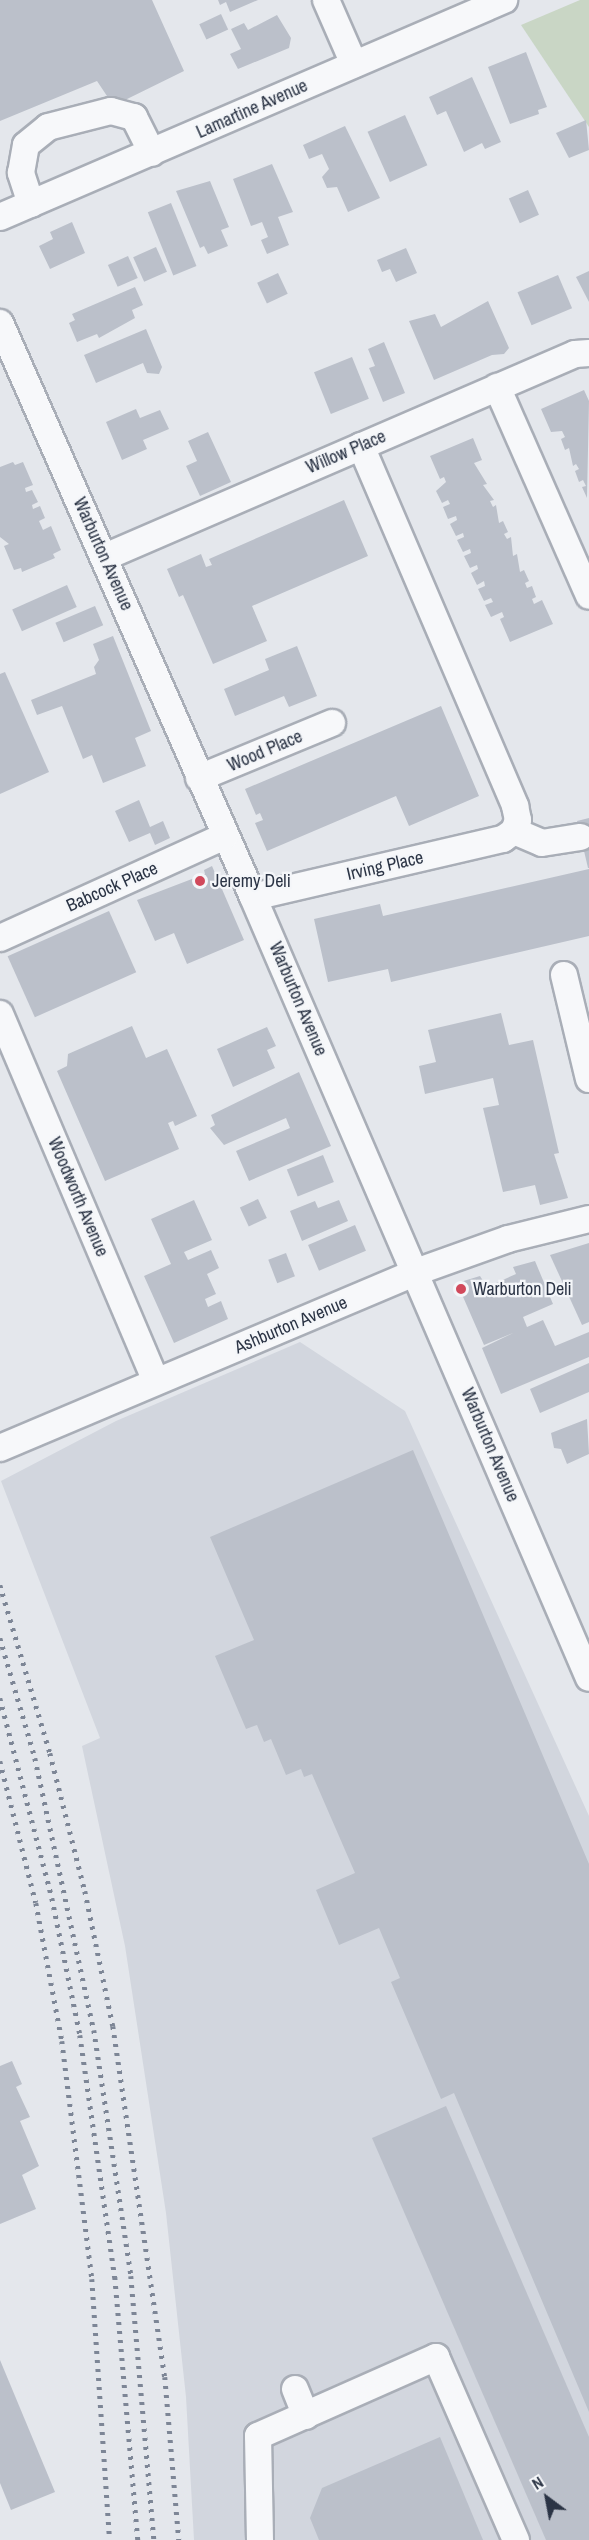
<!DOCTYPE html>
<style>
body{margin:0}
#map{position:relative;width:589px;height:2540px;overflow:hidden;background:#e4e7ec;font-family:"Archivo Narrow",sans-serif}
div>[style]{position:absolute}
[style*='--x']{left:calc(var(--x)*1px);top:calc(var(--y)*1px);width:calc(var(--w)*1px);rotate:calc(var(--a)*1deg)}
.built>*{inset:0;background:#d2d6de}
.green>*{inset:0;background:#c9d6c5}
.building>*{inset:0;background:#bbc0ca;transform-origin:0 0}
.roads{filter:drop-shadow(2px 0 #a9aeb7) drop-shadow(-2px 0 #a9aeb7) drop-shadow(0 2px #a9aeb7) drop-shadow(0 -2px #a9aeb7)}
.minor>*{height:26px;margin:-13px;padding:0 13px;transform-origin:13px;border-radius:13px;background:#f7f8fa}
.rail>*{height:4.5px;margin-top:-2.25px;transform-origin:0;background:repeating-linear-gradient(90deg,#7d8696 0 3px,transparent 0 9px)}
.dots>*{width:16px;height:16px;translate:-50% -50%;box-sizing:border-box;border:3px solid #f4f6f9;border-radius:50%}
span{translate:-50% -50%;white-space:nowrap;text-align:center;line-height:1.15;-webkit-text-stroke:4.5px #f4f6f9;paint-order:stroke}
.street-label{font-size:18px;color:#2b3445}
.poi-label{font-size:18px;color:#2b3445}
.left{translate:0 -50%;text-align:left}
.north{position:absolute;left:517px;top:2468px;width:60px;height:60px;-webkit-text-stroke:4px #f4f6f9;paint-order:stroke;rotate:328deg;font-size:16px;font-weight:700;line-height:24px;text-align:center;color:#2b3445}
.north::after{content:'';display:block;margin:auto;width:21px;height:27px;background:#2b3445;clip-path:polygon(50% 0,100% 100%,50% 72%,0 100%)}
</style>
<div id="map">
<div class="built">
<i style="clip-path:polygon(300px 1342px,405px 1411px,589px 1816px,589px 2540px,194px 2540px,186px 2397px,166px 2213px,125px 1946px,82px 1746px,100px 1738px,1px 1481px,116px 1421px)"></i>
</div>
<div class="green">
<i style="clip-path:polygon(580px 0,589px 0,589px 127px,521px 25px)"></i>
</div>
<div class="building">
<i style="clip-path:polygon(0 0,152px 0,184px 71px,123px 101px,109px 99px,97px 81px,0 121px)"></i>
<i style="clip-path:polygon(218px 0,258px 0,230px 12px,226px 2px,220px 5px)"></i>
<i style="left:221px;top:14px;width:17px;height:24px;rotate:65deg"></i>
<i style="clip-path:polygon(277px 15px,291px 38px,289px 48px,238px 69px,230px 54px,241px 49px,231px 29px,244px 23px,248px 30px)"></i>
<i style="clip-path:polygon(526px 52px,547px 107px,538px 110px,539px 114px,510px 124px,488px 67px)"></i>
<i style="clip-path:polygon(472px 77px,501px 142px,485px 149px,482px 143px,464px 152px,446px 111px,437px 115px,429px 97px)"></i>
<i style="left:405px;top:115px;width:55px;height:41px;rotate:66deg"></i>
<i style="clip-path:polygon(586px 120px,589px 150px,569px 158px,556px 133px)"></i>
<i style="clip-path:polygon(345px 126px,380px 198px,348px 212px,337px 187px,327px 188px,322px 177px,329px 169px,322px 154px,309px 159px,303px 145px)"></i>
<i style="clip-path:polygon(272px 164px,293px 212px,278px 217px,289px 245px,267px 254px,261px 240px,268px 237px,262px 222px,251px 226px,233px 179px)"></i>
<i style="clip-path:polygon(210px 181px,229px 227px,221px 230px,228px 246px,208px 254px,204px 246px,200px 248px,176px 191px)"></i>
<i style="left:528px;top:190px;width:27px;height:21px;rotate:66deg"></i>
<i style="left:171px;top:203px;width:68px;height:25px;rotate:68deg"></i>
<i style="clip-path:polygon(72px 222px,85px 253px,50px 269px,39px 246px,53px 239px,50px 232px)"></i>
<i style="left:156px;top:247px;width:27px;height:25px;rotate:66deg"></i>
<i style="clip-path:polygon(406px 248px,417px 273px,396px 282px,390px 269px,382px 272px,377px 260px)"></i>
<i style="left:128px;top:256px;width:24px;height:22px;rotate:66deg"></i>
<i style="clip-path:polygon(589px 271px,589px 302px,576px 277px)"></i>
<i style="left:278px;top:273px;width:23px;height:23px;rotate:65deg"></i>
<i style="left:558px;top:275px;width:36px;height:44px;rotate:67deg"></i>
<i style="clip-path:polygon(135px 287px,143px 305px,132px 310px,135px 318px,99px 338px,97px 334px,77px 342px,69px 323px,75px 320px,72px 314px)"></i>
<i style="clip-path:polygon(488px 301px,509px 348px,504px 354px,492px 355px,434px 380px,409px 321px,435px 314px,441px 327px)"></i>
<i style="clip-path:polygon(146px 329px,162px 367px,159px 374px,147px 373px,143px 363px,96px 383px,84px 355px)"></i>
<i style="clip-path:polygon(384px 342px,405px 393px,383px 402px,369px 368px,375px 366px,368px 349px)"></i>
<i style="left:352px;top:357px;width:45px;height:41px;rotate:68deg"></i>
<i style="clip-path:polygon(584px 390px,589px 401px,587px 498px,582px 487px,586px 486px,583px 480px,579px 482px,575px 471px,579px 469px,576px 464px,573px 466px,569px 448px,565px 450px,561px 439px,565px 437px,562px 431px,551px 432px,541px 409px)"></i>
<i style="clip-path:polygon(136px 409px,140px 418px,160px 410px,169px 429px,143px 440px,147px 449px,122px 460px,106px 422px)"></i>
<i style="clip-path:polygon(208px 432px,231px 482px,200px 496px,186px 466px,197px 461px,188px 441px)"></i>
<i style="clip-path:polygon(473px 438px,482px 460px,474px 463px,487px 484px,483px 485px,494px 500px,490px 501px,493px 507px,496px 505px,499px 523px,503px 521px,508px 532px,504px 534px,507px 539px,511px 537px,513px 556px,517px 554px,520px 572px,524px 570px,529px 581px,525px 583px,527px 588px,532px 586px,536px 597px,532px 599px,534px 604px,542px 600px,553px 624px,510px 642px,500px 619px,504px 617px,502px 612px,491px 617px,485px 605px,493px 602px,491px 598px,484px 601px,478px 589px,485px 586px,484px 581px,477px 585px,471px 573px,478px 569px,477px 565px,470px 568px,464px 556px,471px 553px,470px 549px,463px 552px,457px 540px,464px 537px,463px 533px,456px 536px,450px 524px,457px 520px,456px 516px,448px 519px,443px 507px,450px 504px,448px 500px,442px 503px,436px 491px,446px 482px,444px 477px,440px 479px,430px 456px)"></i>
<i style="clip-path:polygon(13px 462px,15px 465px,23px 462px,33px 485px,25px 488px,26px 492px,32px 490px,38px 502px,32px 505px,33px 509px,40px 506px,45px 518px,39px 521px,43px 530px,51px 526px,61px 550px,53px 554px,55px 558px,22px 572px,21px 568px,14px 570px,4px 546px,9px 544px,0 537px,0 467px)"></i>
<i style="clip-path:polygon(344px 500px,368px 556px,252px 606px,267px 641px,213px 664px,183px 595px,179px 597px,167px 569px,201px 554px,206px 567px,212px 565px,209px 559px)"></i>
<i style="left:67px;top:585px;width:24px;height:60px;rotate:66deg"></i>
<i style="left:95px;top:606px;width:21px;height:43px;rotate:67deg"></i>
<i style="clip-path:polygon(113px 636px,151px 731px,135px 738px,146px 766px,103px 783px,92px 755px,83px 759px,62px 706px,37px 715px,31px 700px,96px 674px,94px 667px,99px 660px,93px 644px)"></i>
<i style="clip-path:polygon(297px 646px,317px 696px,289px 707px,284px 696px,235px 716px,224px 689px,269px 670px,265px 659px)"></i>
<i style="clip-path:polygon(5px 672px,49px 772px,0 794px,0 674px)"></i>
<i style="clip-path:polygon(441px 706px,479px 796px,409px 826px,396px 796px,267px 851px,255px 823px,263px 820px,260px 813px,256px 815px,245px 789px)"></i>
<i style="clip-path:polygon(139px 800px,150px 827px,163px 821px,170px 838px,155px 845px,150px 833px,129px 842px,115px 811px)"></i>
<i style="clip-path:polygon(589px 818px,589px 868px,588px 868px,577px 821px)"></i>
<i style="clip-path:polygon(212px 866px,244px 940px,187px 964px,174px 933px,155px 941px,137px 900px,205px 874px,204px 870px)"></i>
<i style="clip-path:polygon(589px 869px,589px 936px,391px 982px,388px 969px,328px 982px,314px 919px,380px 904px,383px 916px)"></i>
<i style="left:109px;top:911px;width:67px;height:111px;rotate:66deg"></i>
<i style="clip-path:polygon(501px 1013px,509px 1045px,533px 1040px,559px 1153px,554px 1154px,568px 1198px,540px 1205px,535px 1185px,503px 1192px,483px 1108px,499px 1105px,493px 1078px,425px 1094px,419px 1066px,436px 1062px,428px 1030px)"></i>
<i style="clip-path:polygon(132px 1026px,146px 1058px,167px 1049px,197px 1116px,175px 1126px,173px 1121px,168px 1123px,179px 1149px,105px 1181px,57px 1071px,67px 1066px,68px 1054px)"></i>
<i style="clip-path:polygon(267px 1027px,276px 1046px,267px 1050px,275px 1068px,233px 1087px,217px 1049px)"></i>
<i style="clip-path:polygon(299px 1072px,331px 1146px,249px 1181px,236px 1151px,290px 1128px,286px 1118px,224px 1145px,210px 1128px,215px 1125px,211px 1115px)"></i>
<i style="left:323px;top:1155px;width:29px;height:39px;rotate:68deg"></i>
<i style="left:258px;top:1199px;width:21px;height:20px;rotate:65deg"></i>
<i style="clip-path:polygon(194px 1200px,212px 1240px,184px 1252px,188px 1260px,211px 1250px,219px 1268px,207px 1274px,216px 1294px,205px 1299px,208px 1307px,221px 1301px,228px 1319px,174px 1343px,144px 1276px,171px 1264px,151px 1219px)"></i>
<i style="clip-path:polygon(339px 1200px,348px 1221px,302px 1241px,290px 1211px,315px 1201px,318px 1208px)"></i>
<i style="left:355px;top:1225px;width:28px;height:51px;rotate:67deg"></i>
<i style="clip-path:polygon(589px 1243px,589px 1322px,582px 1325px,550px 1255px)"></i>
<i style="left:286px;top:1253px;width:25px;height:19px;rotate:69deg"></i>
<i style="clip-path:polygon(535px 1261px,553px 1304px,523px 1317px,527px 1327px,543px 1320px,555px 1346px,589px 1332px,589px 1357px,501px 1394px,482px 1348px,513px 1333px,484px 1345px,457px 1283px,480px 1276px,487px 1287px,516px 1274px,513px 1267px)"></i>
<i style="clip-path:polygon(589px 1363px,589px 1392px,540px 1413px,530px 1389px)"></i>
<i style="clip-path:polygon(587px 1419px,589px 1454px,567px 1464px,561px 1449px,554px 1448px,551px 1433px)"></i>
<i style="clip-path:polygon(413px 1450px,589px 1864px,589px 2412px,454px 2093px,441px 2099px,391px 1982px,400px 1978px,379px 1928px,339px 1945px,316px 1890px,355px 1873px,312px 1774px,304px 1777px,301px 1769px,286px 1775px,271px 1739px,264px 1742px,257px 1725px,246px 1729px,215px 1656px,254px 1640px,210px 1537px)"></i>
<i style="clip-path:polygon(12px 2061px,22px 2084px,16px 2087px,30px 2117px,20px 2121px,39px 2166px,22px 2175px,36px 2209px,0 2224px,0 2066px)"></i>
<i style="clip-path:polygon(446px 2106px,589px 2437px,589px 2540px,546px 2540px,372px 2138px)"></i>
<i style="clip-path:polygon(0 2360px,55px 2492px,11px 2510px,0 2483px)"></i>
<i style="clip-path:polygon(440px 2437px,483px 2540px,319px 2540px,310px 2518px,322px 2488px)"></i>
</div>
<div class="roads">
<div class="minor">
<i style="--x:326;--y:0;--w:70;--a:66.4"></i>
<i style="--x:31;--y:204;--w:33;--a:-108"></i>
<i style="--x:21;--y:173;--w:28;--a:-80"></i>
<i style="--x:26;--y:145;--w:28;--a:-39"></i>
<i style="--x:48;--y:127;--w:65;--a:-14.3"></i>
<i style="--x:111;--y:111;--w:24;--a:15"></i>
<i style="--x:134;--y:117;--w:40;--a:63.4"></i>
<i style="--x:0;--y:217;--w:549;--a:-23.29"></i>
<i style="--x:0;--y:323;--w:627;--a:66.21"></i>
<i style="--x:253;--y:897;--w:850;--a:66.72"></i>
<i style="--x:497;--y:387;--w:228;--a:66.2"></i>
<i style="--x:361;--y:446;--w:392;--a:66.8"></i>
<i style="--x:515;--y:806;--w:14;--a:78"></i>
<i style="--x:518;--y:820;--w:12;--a:110"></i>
<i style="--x:514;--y:831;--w:30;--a:23"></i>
<i style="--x:542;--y:843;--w:39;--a:-9"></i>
<i style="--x:105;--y:557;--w:512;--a:-23.36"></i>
<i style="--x:575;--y:354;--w:14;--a:-4"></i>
<i style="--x:199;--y:778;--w:144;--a:-22.5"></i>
<i style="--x:253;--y:897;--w:257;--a:-13.1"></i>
<i style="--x:503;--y:839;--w:14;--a:-36"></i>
<i style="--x:0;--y:938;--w:247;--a:-24.4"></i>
<i style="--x:564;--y:975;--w:107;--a:76.5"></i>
<i style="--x:0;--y:1014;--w:399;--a:67"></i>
<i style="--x:0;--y:1448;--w:452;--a:-22.9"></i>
<i style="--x:416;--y:1272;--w:98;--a:-19.7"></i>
<i style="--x:508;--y:1239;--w:83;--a:-13.9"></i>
<i style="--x:295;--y:2389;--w:29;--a:68"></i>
<i style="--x:260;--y:2540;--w:104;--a:-91.1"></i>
<i style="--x:258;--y:2436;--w:195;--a:-23.9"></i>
<i style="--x:436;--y:2357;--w:200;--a:66.4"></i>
</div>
</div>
<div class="rail">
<i style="--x:0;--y:1585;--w:175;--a:73.4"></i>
<i style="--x:50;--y:1753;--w:142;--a:75.8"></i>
<i style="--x:85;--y:1891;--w:138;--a:78.3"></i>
<i style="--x:113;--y:2026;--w:355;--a:81.6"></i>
<i style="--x:165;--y:2377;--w:164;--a:85.1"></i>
<i style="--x:0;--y:1638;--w:125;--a:73.7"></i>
<i style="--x:35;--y:1758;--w:278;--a:77.8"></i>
<i style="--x:94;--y:2030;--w:249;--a:81.4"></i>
<i style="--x:131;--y:2276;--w:265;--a:85"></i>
<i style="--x:0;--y:1698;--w:207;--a:75.4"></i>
<i style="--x:52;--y:1898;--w:140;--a:78.4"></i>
<i style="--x:80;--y:2035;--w:245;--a:81.8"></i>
<i style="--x:115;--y:2277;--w:264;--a:85"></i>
<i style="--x:0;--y:1761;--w:146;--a:75.8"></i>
<i style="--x:36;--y:1903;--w:140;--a:79.3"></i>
<i style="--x:62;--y:2041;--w:240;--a:82.8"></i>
<i style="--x:92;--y:2279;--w:262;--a:86.1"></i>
</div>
<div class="dots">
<i style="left:200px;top:881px;background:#d1495b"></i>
<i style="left:461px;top:1289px;background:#d1495b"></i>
</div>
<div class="street-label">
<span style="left:252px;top:109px;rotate:-24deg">Lamartine Avenue</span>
<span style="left:346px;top:452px;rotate:-23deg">Willow Place</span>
<span style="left:103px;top:554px;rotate:66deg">Warburton Avenue</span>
<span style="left:265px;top:751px;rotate:-23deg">Wood Place</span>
<span style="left:385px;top:866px;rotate:-13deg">Irving Place</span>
<span style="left:112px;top:887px;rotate:-24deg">Babcock Place</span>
<span style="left:298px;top:999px;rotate:67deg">Warburton Avenue</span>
<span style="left:78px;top:1197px;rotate:67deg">Woodworth Avenue</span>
<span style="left:291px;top:1325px;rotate:-23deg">Ashburton Avenue</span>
<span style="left:490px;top:1445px;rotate:67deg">Warburton Avenue</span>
</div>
<div class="poi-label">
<span class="left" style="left:212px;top:881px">Jeremy Deli</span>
<span class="left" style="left:473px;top:1289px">Warburton Deli</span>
</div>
<div class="north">N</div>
</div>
